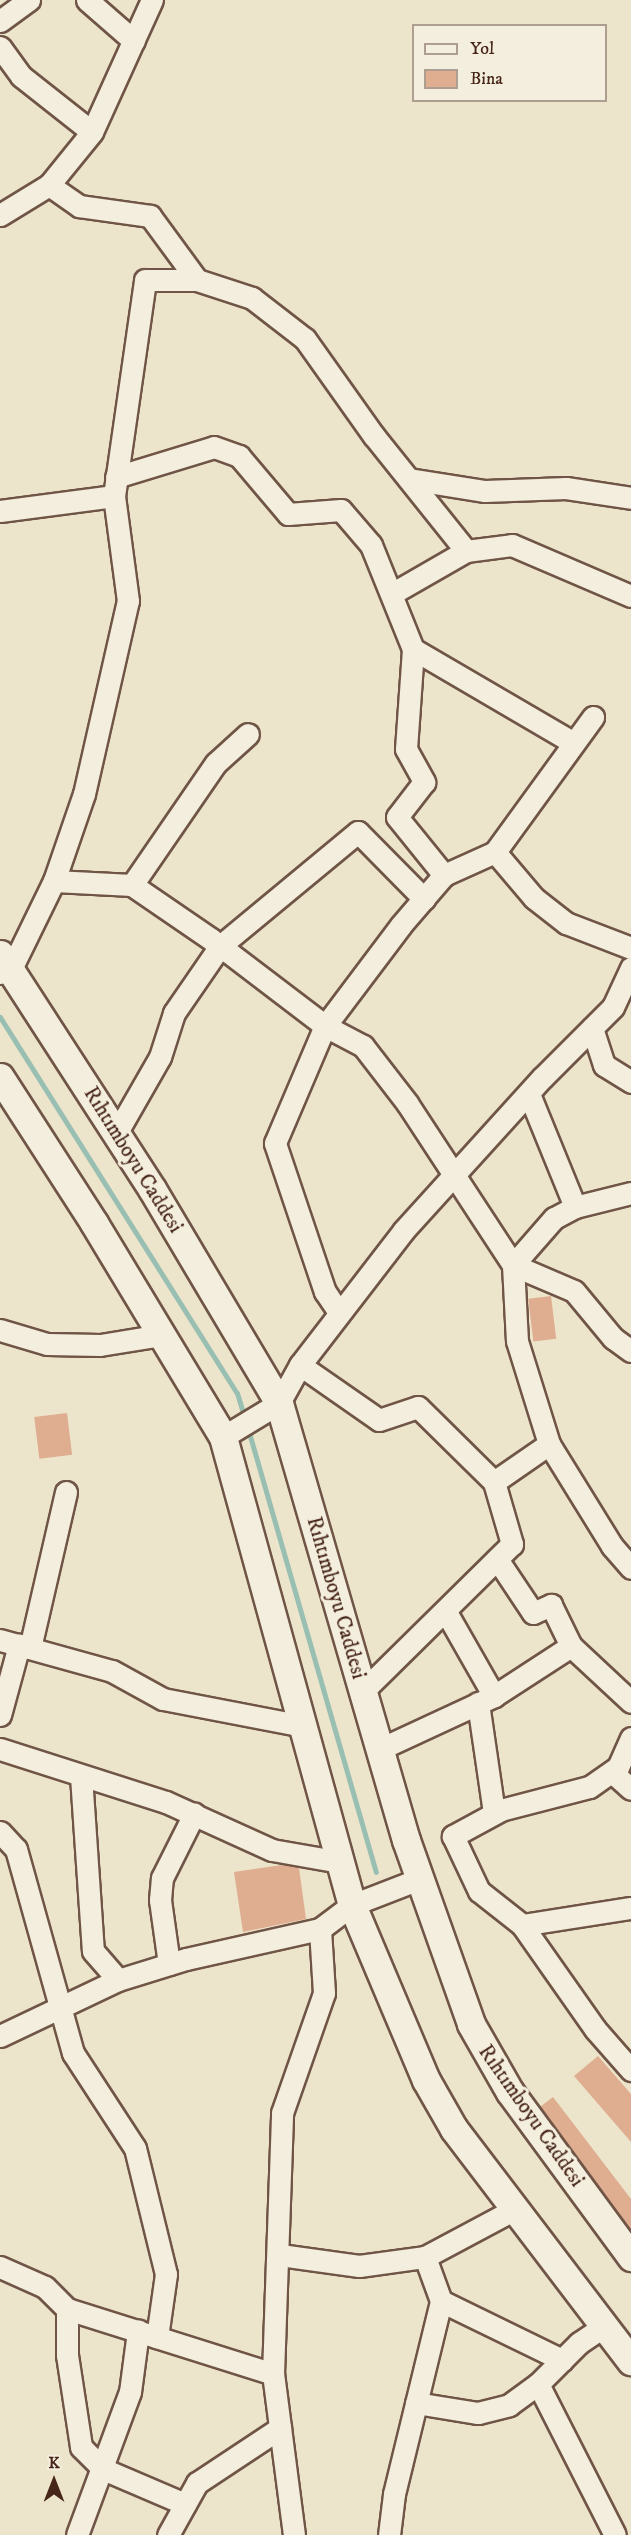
<!DOCTYPE html>
<meta charset="utf-8">
<style>
body{margin:0}
#map{position:relative;width:631px;height:2535px;overflow:hidden;background:#ece5cb;font-family:"IM FELL DW Pica",serif}
div>[style]{position:absolute}
[style*='--x']{left:calc(var(--x)*1px);top:calc(var(--y)*1px);width:calc(var(--w)*1px);rotate:calc(var(--a)*1deg)}
.stream>*{height:5px;margin:-2.5px;padding:0 2.5px;transform-origin:2.5px;border-radius:2.5px;background:#99bfb2}
.building>*{inset:0;background:#dfad8f;transform-origin:0 0}
.roads{filter:drop-shadow(2px 0 #705546) drop-shadow(-2px 0 #705546) drop-shadow(0 2px #705546) drop-shadow(0 -2px #705546)}
.minor>*{height:21px;margin:-10.5px;padding:0 10.5px;transform-origin:10.5px;border-radius:10.5px;background:#f3eedd}
.tertiary>*{height:27px;margin:-13.5px;padding:0 13.5px;transform-origin:13.5px;border-radius:13.5px;background:#f3eedd}
span{translate:-50% -50%;white-space:nowrap;text-align:center;line-height:1.15;-webkit-text-stroke:6px #f3eedd;paint-order:stroke}
.street-label{font-size:21px;color:#472519}
.legend{position:absolute;left:412px;top:24px;width:195px;height:78px;box-sizing:border-box;background:#f3eedd;border:2px solid #ae9e8f;margin:0;padding:8px 10px;list-style:none;font-size:18px;color:#472519}
.legend li{display:flex;align-items:center;gap:12px;height:30px}
.legend b{width:30px;border:2px solid #ae9e8f}
.north{position:absolute;left:24px;top:2451px;width:60px;height:60px;-webkit-text-stroke:4px #f3eedd;paint-order:stroke;rotate:0deg;font-size:16px;font-weight:700;line-height:24px;text-align:center;color:#472519}
.north::after{content:'';display:block;margin:auto;width:21px;height:27px;background:#472519;clip-path:polygon(50% 0,100% 100%,50% 72%,0 100%)}
</style>
<div id="map">
<div class="stream">
<i style="--x:0;--y:1017;--w:444;--a:57.8"></i>
<i style="--x:237;--y:1393;--w:28;--a:73"></i>
<i style="--x:248;--y:1429;--w:461;--a:73.9"></i>
</div>
<div class="building">
<i style="left:551px;top:1296px;width:43px;height:23px;rotate:83deg"></i>
<i style="left:67px;top:1413px;width:42px;height:33px;rotate:83deg"></i>
<i style="clip-path:polygon(282px 1865px,299px 1868px,306px 1919px,243px 1932px,234px 1872px)"></i>
<i style="clip-path:polygon(598px 2056px,631px 2094px,631px 2142px,574px 2076px)"></i>
<i style="clip-path:polygon(553px 2097px,631px 2199px,631px 2230px,540px 2107px)"></i>
</div>
<div class="roads">
<div class="minor">
<i style="--x:87;--y:0;--w:62;--a:41.1"></i>
<i style="--x:0;--y:21;--w:36;--a:-36"></i>
<i style="--x:0;--y:47;--w:36;--a:54"></i>
<i style="--x:21;--y:76;--w:90;--a:38.3"></i>
<i style="--x:49;--y:185;--w:37;--a:35"></i>
<i style="--x:79;--y:206;--w:72;--a:8"></i>
<i style="--x:150;--y:216;--w:79;--a:53.7"></i>
<i style="--x:0;--y:215;--w:57;--a:-31.5"></i>
<i style="--x:49;--y:185;--w:68;--a:-50.9"></i>
<i style="--x:92;--y:132;--w:145;--a:-65.6"></i>
<i style="--x:116;--y:477;--w:102;--a:-17"></i>
<i style="--x:214;--y:447;--w:27;--a:20"></i>
<i style="--x:239;--y:456;--w:76;--a:49.8"></i>
<i style="--x:288;--y:514;--w:53;--a:-4.3"></i>
<i style="--x:341;--y:510;--w:46;--a:49.4"></i>
<i style="--x:371;--y:545;--w:112;--a:68"></i>
<i style="--x:413;--y:649;--w:100;--a:94"></i>
<i style="--x:406;--y:749;--w:38;--a:61"></i>
<i style="--x:424;--y:782;--w:44;--a:127.6"></i>
<i style="--x:397;--y:817;--w:75;--a:51"></i>
<i style="--x:409;--y:479;--w:77;--a:9"></i>
<i style="--x:485;--y:491;--w:81;--a:-2.1"></i>
<i style="--x:566;--y:488;--w:66;--a:8.7"></i>
<i style="--x:0;--y:511;--w:115;--a:-7.5"></i>
<i style="--x:393;--y:593;--w:84;--a:-29.9"></i>
<i style="--x:466;--y:551;--w:46;--a:-7.4"></i>
<i style="--x:512;--y:545;--w:129;--a:23.2"></i>
<i style="--x:413;--y:649;--w:186;--a:30.3"></i>
<i style="--x:495;--y:852;--w:167;--a:-54"></i>
<i style="--x:54;--y:881;--w:78;--a:2.9"></i>
<i style="--x:132;--y:885;--w:96;--a:34.4"></i>
<i style="--x:211;--y:939;--w:143;--a:37.3"></i>
<i style="--x:325;--y:1026;--w:43;--a:27.8"></i>
<i style="--x:363;--y:1046;--w:72;--a:52.3"></i>
<i style="--x:407;--y:1103;--w:194;--a:56.8"></i>
<i style="--x:513;--y:1265;--w:76;--a:87"></i>
<i style="--x:517;--y:1341;--w:108;--a:72.7"></i>
<i style="--x:549;--y:1444;--w:120;--a:58.3"></i>
<i style="--x:612;--y:1546;--w:29;--a:49"></i>
<i style="--x:132;--y:885;--w:148;--a:-55.5"></i>
<i style="--x:216;--y:763;--w:43;--a:-42.2"></i>
<i style="--x:0;--y:973;--w:12;--a:-20"></i>
<i style="--x:11;--y:969;--w:98;--a:-64"></i>
<i style="--x:54;--y:881;--w:92;--a:-71"></i>
<i style="--x:84;--y:794;--w:198;--a:-77.2"></i>
<i style="--x:128;--y:601;--w:106;--a:-97.6"></i>
<i style="--x:114;--y:496;--w:218;--a:-81.8"></i>
<i style="--x:145;--y:280;--w:52;--a:0"></i>
<i style="--x:197;--y:280;--w:58;--a:18.1"></i>
<i style="--x:252;--y:298;--w:67;--a:37.7"></i>
<i style="--x:305;--y:339;--w:119;--a:54.6"></i>
<i style="--x:374;--y:436;--w:147;--a:51.3"></i>
<i style="--x:592;--y:1028;--w:39;--a:72"></i>
<i style="--x:604;--y:1065;--w:32;--a:32"></i>
<i style="--x:529;--y:1094;--w:122;--a:67.8"></i>
<i style="--x:117;--y:1132;--w:86;--a:-60.2"></i>
<i style="--x:160;--y:1057;--w:46;--a:-72.3"></i>
<i style="--x:174;--y:1013;--w:81;--a:-55.5"></i>
<i style="--x:220;--y:946;--w:179;--a:-39.6"></i>
<i style="--x:358;--y:832;--w:94;--a:45.4"></i>
<i style="--x:631;--y:1193;--w:58;--a:166"></i>
<i style="--x:575;--y:1207;--w:24;--a:152"></i>
<i style="--x:554;--y:1218;--w:62;--a:131.1"></i>
<i style="--x:513;--y:1265;--w:66;--a:23.1"></i>
<i style="--x:574;--y:1291;--w:61;--a:50.3"></i>
<i style="--x:613;--y:1338;--w:22;--a:36"></i>
<i style="--x:338;--y:1311;--w:23;--a:-124"></i>
<i style="--x:325;--y:1292;--w:157;--a:-108.6"></i>
<i style="--x:275;--y:1143;--w:127;--a:-66.9"></i>
<i style="--x:325;--y:1026;--w:126;--a:-53"></i>
<i style="--x:401;--y:925;--w:66;--a:-49.3"></i>
<i style="--x:444;--y:875;--w:56;--a:-24.3"></i>
<i style="--x:495;--y:852;--w:60;--a:49.7"></i>
<i style="--x:534;--y:898;--w:41;--a:38"></i>
<i style="--x:566;--y:923;--w:70;--a:21"></i>
<i style="--x:0;--y:1330;--w:49;--a:16.6"></i>
<i style="--x:47;--y:1344;--w:53;--a:1.1"></i>
<i style="--x:100;--y:1345;--w:63;--a:-9.2"></i>
<i style="--x:300;--y:1365;--w:96;--a:34.8"></i>
<i style="--x:379;--y:1420;--w:41;--a:-18.4"></i>
<i style="--x:418;--y:1407;--w:107;--a:44.6"></i>
<i style="--x:494;--y:1482;--w:65;--a:73.8"></i>
<i style="--x:512;--y:1544;--w:209;--a:135.4"></i>
<i style="--x:223;--y:1437;--w:66;--a:-31.3"></i>
<i style="--x:279;--y:1403;--w:43;--a:-61.1"></i>
<i style="--x:300;--y:1365;--w:170;--a:-52.4"></i>
<i style="--x:404;--y:1230;--w:205;--a:-47.8"></i>
<i style="--x:542;--y:1078;--w:100;--a:-45"></i>
<i style="--x:613;--y:1007;--w:43;--a:-65.2"></i>
<i style="--x:494;--y:1482;--w:67;--a:-34.6"></i>
<i style="--x:497;--y:1559;--w:65;--a:56.3"></i>
<i style="--x:533;--y:1613;--w:20;--a:-24"></i>
<i style="--x:551;--y:1605;--w:46;--a:64"></i>
<i style="--x:571;--y:1646;--w:82;--a:43"></i>
<i style="--x:446;--y:1612;--w:97;--a:60.3"></i>
<i style="--x:0;--y:1640;--w:116;--a:15.5"></i>
<i style="--x:112;--y:1671;--w:58;--a:28.8"></i>
<i style="--x:163;--y:1699;--w:143;--a:10.9"></i>
<i style="--x:30;--y:1648;--w:160;--a:-77"></i>
<i style="--x:478;--y:1703;--w:111;--a:81.7"></i>
<i style="--x:0;--y:1715;--w:73;--a:-74.8"></i>
<i style="--x:631;--y:1738;--w:32;--a:114"></i>
<i style="--x:618;--y:1767;--w:35;--a:145"></i>
<i style="--x:589;--y:1787;--w:91;--a:165.4"></i>
<i style="--x:501;--y:1810;--w:55;--a:151.6"></i>
<i style="--x:453;--y:1836;--w:61;--a:64.7"></i>
<i style="--x:479;--y:1891;--w:55;--a:38.3"></i>
<i style="--x:522;--y:1925;--w:110;--a:-8.9"></i>
<i style="--x:0;--y:1749;--w:174;--a:17.7"></i>
<i style="--x:166;--y:1802;--w:116;--a:24.4"></i>
<i style="--x:272;--y:1850;--w:70;--a:9.9"></i>
<i style="--x:380;--y:1749;--w:126;--a:-24.9"></i>
<i style="--x:494;--y:1696;--w:92;--a:-33"></i>
<i style="--x:612;--y:1772;--w:25;--a:42"></i>
<i style="--x:81;--y:1776;--w:175;--a:86.1"></i>
<i style="--x:93;--y:1951;--w:38;--a:49"></i>
<i style="--x:0;--y:1832;--w:23;--a:47"></i>
<i style="--x:16;--y:1849;--w:212;--a:74.4"></i>
<i style="--x:73;--y:2053;--w:113;--a:56.9"></i>
<i style="--x:135;--y:2148;--w:130;--a:76.2"></i>
<i style="--x:166;--y:2274;--w:64;--a:98.1"></i>
<i style="--x:522;--y:1925;--w:127;--a:54.9"></i>
<i style="--x:595;--y:2029;--w:55;--a:48.7"></i>
<i style="--x:169;--y:1964;--w:65;--a:-98"></i>
<i style="--x:160;--y:1900;--w:22;--a:-85"></i>
<i style="--x:162;--y:1878;--w:72;--a:-63.4"></i>
<i style="--x:0;--y:2036;--w:131;--a:-25.4"></i>
<i style="--x:118;--y:1980;--w:71;--a:-17.2"></i>
<i style="--x:186;--y:1959;--w:137;--a:-12.6"></i>
<i style="--x:320;--y:1929;--w:40;--a:-37"></i>
<i style="--x:352;--y:1905;--w:72;--a:-21.2"></i>
<i style="--x:280;--y:2255;--w:80;--a:7.9"></i>
<i style="--x:359;--y:2266;--w:67;--a:-7.8"></i>
<i style="--x:425;--y:2257;--w:102;--a:-28.1"></i>
<i style="--x:0;--y:2267;--w:49;--a:24"></i>
<i style="--x:45;--y:2287;--w:31;--a:45"></i>
<i style="--x:67;--y:2309;--w:46;--a:90"></i>
<i style="--x:67;--y:2355;--w:93;--a:81.3"></i>
<i style="--x:81;--y:2447;--w:31;--a:45"></i>
<i style="--x:103;--y:2469;--w:89;--a:23.1"></i>
<i style="--x:441;--y:2301;--w:135;--a:26"></i>
<i style="--x:67;--y:2309;--w:216;--a:17.5"></i>
<i style="--x:538;--y:2384;--w:169;--a:63"></i>
<i style="--x:416;--y:2403;--w:63;--a:9.2"></i>
<i style="--x:478;--y:2413;--w:32;--a:-14"></i>
<i style="--x:509;--y:2405;--w:36;--a:-36"></i>
<i style="--x:538;--y:2384;--w:58;--a:-45"></i>
<i style="--x:579;--y:2343;--w:30;--a:-34"></i>
<i style="--x:77;--y:2535;--w:153;--a:-69.7"></i>
<i style="--x:130;--y:2392;--w:62;--a:-82.5"></i>
<i style="--x:168;--y:2535;--w:60;--a:-60.9"></i>
<i style="--x:197;--y:2483;--w:100;--a:-33.5"></i>
<i style="--x:294;--y:2535;--w:162;--a:-97.4"></i>
<i style="--x:273;--y:2374;--w:261;--a:-88"></i>
<i style="--x:282;--y:2113;--w:127;--a:-70.7"></i>
<i style="--x:324;--y:1993;--w:64;--a:-93.6"></i>
<i style="--x:389;--y:2535;--w:41;--a:-83"></i>
<i style="--x:394;--y:2494;--w:199;--a:-76.3"></i>
<i style="--x:441;--y:2301;--w:47;--a:-110"></i>
</div>
<div class="tertiary">
<i style="--x:0;--y:954;--w:280;--a:57.1"></i>
<i style="--x:152;--y:1189;--w:249;--a:59.3"></i>
<i style="--x:279;--y:1403;--w:455;--a:73.8"></i>
<i style="--x:406;--y:1840;--w:195;--a:70.5"></i>
<i style="--x:471;--y:2024;--w:78;--a:60.2"></i>
<i style="--x:510;--y:2092;--w:205;--a:53.7"></i>
<i style="--x:0;--y:1077;--w:174;--a:57.2"></i>
<i style="--x:94;--y:1223;--w:250;--a:58.9"></i>
<i style="--x:223;--y:1437;--w:485;--a:74.6"></i>
<i style="--x:352;--y:1905;--w:190;--a:67.1"></i>
<i style="--x:426;--y:2080;--w:56;--a:60.3"></i>
<i style="--x:454;--y:2129;--w:292;--a:52.7"></i>
</div>
</div>
<div class="street-label">
<span style="left:133px;top:1160px;rotate:58deg">Rıhtımboyu Caddesi</span>
<span style="left:336px;top:1598px;rotate:74deg">Rıhtımboyu Caddesi</span>
<span style="left:531px;top:2116px;rotate:55deg">Rıhtımboyu Caddesi</span>
</div>
<ul class="legend">
<li><b style="height:8px;background:#f3eedd"></b>Yol</li>
<li><b style="height:16px;background:#dfad8f"></b>Bina</li>
</ul>
<div class="north">K</div>
</div>
